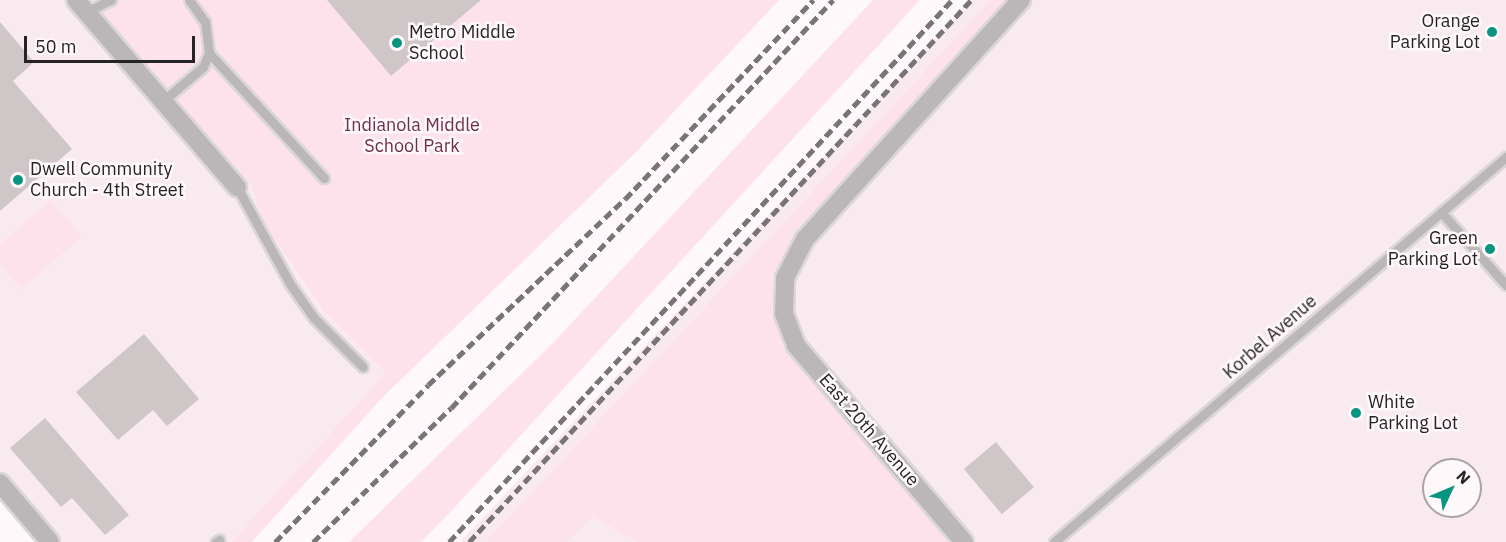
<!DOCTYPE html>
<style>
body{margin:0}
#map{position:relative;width:1506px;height:542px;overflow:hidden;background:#fef8fa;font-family:"IBM Plex Sans",sans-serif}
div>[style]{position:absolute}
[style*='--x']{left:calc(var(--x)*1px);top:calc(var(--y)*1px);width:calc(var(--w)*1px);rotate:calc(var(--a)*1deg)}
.built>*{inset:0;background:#f9eaef}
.green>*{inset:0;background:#fee2eb}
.building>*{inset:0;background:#cfc6c8;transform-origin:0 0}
.roads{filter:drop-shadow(2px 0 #dbd6d8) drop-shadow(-2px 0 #dbd6d8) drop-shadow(0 2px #dbd6d8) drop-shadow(0 -2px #dbd6d8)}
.service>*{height:9px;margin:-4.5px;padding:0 4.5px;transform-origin:4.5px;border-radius:4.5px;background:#bbb7b8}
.minor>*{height:18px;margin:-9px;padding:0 9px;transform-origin:9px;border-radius:9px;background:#bbb7b8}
.rail>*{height:4.5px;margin-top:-2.25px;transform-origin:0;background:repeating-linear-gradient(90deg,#797576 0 9px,transparent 0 13.5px)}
.dots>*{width:16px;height:16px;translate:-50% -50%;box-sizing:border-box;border:3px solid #fef8fa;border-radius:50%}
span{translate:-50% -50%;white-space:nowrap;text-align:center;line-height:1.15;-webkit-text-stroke:5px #fef8fa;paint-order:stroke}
.poi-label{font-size:18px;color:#262324}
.right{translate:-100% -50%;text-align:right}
.left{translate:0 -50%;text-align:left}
.park-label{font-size:18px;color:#6f2e49}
.street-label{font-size:18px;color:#262324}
.north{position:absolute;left:1422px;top:458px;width:60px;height:60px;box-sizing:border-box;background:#fef8fa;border:2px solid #a8a3a4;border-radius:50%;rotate:46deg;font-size:16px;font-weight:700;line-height:24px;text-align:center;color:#262324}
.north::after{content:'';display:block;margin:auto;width:21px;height:27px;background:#079582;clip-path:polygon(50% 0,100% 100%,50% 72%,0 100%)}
.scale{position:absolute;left:24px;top:36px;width:171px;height:27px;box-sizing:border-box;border:3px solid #262324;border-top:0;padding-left:8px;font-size:18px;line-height:21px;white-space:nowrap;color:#262324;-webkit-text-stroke:4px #fef8fa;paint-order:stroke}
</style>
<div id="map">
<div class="built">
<i style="clip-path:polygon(0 0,85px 0,250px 183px,263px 222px,321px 310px,387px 373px,231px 542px,62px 542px,0 470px)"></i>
<i style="clip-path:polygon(evenodd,971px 0,1506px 0,1506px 542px,460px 542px,971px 0,1434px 470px,1470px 470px,1470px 506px,1434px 506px,1434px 470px)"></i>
</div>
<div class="green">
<i style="clip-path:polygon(83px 0,779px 0,637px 151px,382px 398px,252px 542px,231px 542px,386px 373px,322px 310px,263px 222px,250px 183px)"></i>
<i style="clip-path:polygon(873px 0,920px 0,457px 505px,421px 542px,349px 542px,551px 345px)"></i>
<i style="clip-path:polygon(991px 0,1020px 0,836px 204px,785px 278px,796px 345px,964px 542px,637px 542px,593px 516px,566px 542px,486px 542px)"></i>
<i style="clip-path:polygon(51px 200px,82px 237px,21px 289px,0 264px,0 244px)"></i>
</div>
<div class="building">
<i style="clip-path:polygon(327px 0,481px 0,391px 76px)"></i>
<i style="clip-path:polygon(0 22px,34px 62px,13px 81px,72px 149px,0 211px)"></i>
<i style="clip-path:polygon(144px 334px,199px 399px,167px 426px,153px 410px,118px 440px,76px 392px)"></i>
<i style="clip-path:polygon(45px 418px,129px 515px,105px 535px,72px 498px,61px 507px,10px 448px)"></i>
<i style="left:996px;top:442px;width:59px;height:42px;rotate:50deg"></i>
</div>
<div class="roads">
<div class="service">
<i style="--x:86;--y:12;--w:28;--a:-26"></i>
<i style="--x:209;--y:53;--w:170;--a:47.4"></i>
<i style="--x:163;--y:101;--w:52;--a:-40.4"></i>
<i style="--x:203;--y:67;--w:15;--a:-67"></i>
<i style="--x:209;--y:53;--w:31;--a:-97"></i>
<i style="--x:205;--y:22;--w:27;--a:-126"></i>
<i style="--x:237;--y:187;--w:111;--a:61.3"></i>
<i style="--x:290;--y:284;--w:42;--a:54.8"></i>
<i style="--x:314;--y:318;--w:69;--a:45"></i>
<i style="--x:1441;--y:212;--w:98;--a:48.3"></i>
<i style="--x:216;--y:542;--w:4;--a:-34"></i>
<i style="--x:1054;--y:542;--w:594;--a:-40.42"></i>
</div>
<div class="minor">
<i style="--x:76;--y:0;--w:247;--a:49.3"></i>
<i style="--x:0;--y:483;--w:77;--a:49.7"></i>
<i style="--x:964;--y:542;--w:259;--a:-130.5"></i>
<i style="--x:796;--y:345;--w:34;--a:-111"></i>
<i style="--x:784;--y:313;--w:35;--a:-88"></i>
<i style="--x:785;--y:278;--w:44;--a:-62.9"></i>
<i style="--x:805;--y:239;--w:322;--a:-47.9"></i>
</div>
</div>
<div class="rail">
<i style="--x:275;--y:542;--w:219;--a:-45.7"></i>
<i style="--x:428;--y:385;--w:271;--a:-43.4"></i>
<i style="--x:625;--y:199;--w:274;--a:-46.6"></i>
<i style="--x:313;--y:542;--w:192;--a:-44.2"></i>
<i style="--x:451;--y:408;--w:559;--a:-46.89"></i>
<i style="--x:449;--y:542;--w:739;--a:-47.14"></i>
<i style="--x:469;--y:542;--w:739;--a:-47.19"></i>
</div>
<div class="dots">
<i style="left:1492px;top:32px;background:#079582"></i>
<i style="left:397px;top:43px;background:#079582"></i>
<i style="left:18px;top:180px;background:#079582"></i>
<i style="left:1490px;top:249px;background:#079582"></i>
<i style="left:1356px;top:413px;background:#079582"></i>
</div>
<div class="poi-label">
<span class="right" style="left:1480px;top:32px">Orange<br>Parking Lot</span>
<span class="left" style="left:409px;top:43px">Metro Middle<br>School</span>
<span class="left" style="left:30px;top:180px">Dwell Community<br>Church - 4th Street</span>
<span class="right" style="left:1478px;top:249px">Green<br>Parking Lot</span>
<span class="left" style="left:1368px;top:413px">White<br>Parking Lot</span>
</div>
<div class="park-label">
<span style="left:412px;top:136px">Indianola Middle<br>School Park</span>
</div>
<div class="street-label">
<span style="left:1270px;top:337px;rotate:-41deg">Korbel Avenue</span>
<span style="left:869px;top:430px;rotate:49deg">East 20th Avenue</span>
</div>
<div class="north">N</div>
<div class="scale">50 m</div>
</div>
